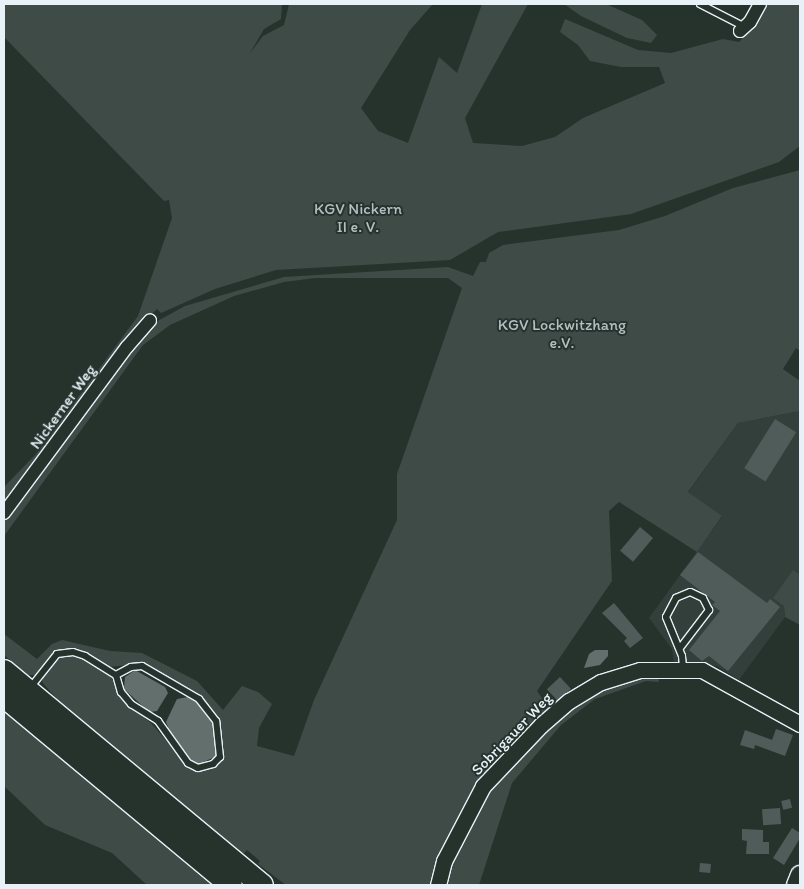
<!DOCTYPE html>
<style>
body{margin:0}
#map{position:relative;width:804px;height:889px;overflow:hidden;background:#26332d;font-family:Itim,sans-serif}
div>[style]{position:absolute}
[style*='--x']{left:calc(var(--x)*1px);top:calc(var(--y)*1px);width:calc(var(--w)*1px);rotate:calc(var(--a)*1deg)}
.built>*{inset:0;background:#333f3a}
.green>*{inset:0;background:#3e4b47}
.water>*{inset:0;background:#636f6d}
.building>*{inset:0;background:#505c59;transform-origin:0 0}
.roads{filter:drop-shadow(1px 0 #e8f1f8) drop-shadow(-1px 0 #e8f1f8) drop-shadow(0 1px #e8f1f8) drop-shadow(0 -1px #e8f1f8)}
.service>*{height:6px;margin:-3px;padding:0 3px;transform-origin:3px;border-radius:3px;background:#26332d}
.minor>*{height:12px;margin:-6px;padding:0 6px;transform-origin:6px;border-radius:6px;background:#26332d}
.tertiary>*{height:15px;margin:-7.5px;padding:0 7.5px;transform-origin:7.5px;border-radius:7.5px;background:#26332d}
.secondary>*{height:18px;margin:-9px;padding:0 9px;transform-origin:9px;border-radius:9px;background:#26332d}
.motorway>*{height:22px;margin:-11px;padding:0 11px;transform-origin:11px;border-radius:11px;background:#26332d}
span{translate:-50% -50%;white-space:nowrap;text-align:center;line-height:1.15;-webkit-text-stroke:4px #26332d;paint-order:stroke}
.park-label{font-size:16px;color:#b5bfc3}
.street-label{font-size:16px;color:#e8f1f8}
.frame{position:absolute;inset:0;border:5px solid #e8f1f8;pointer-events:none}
</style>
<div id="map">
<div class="built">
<i style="clip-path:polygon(800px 411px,800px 575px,793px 571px,774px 597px,784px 606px,785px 617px,739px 680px,717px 666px,674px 663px,672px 649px,649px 618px,722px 517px,688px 493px,738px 423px)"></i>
</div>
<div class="green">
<i style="clip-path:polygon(4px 4px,282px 4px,281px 19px,264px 29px,250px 53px,263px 36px,284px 25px,289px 4px,433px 4px,410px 30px,361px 108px,378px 131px,408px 143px,439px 57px,457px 73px,482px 4px,528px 4px,465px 118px,473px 143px,522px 146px,555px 137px,583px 118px,665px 83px,659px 67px,621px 67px,590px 61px,578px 45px,560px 32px,565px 19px,638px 50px,671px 53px,723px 39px,739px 42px,754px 26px,766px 4px,800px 4px,800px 146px,779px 162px,631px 214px,498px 232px,450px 260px,276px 270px,215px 289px,161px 313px,157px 309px,147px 318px,4px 505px,4px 487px,36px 454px,138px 316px,172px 218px,169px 200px,164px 201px,4px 37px)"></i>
<i style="clip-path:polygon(564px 4px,606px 4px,642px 20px,657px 35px,651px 43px,627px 38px,581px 16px)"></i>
<i style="clip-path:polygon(800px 170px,800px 351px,796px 348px,783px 369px,800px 381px,800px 411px,738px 423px,688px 492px,722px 516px,697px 552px,619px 502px,609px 511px,612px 581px,537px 691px,554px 716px,585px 694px,651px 673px,658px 673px,659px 682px,646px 681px,595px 699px,561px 725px,512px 783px,479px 885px,286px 885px,258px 864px,260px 861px,247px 850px,243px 854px,182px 804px,57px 699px,42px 682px,44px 674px,63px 655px,84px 658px,107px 671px,128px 705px,151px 723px,187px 765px,198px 770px,213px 766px,222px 759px,224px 751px,219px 720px,201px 696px,144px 663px,109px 667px,75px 651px,50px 658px,35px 675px,28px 675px,4px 655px,4px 634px,37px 659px,52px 644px,62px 640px,110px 651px,142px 653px,197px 681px,223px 710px,242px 686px,258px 692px,272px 704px,259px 728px,257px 746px,294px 756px,314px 700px,397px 520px,397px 474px,462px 288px,448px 278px,315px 278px,284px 282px,234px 296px,170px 325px,143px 345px,4px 536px,4px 519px,154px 323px,185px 306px,284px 277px,448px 267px,473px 276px,480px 262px,486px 262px,489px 253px,503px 245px,619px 230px,665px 216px,733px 188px)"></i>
<i style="clip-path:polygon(793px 570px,800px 575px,800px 625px,785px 617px,784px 606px,773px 598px)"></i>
<i style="clip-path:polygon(4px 711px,211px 885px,147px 885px,112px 853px,45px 825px,4px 786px)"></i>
</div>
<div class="water">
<i style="clip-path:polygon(595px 650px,608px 650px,608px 656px,600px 665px,584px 668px,589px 654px)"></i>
<i style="clip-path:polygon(135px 670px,165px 687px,168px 693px,157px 711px,149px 712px,124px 689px,125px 677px)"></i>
<i style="clip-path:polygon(188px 697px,197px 701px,214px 724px,217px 756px,199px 764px,190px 760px,171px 734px,166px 722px,177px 699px)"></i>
</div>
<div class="building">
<i style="left:775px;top:419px;width:25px;height:58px;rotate:32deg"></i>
<i style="left:640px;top:527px;width:17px;height:31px;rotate:40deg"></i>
<i style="clip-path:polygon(698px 552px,767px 603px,770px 599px,780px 607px,728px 671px,709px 656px,702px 661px,689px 650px,720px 611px,712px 605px,715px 602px,680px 575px)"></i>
<i style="clip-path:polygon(614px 603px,643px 638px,630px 648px,624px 641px,627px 638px,602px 613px)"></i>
<i style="left:560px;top:677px;width:16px;height:18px;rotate:47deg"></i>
<i style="clip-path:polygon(776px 729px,793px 735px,785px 756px,755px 745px,754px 749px,740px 745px,745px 730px,772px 740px)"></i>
<i style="left:790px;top:799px;width:9px;height:9px;rotate:77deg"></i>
<i style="left:780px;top:808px;width:16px;height:18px;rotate:86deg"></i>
<i style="clip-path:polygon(792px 828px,800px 833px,800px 838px,784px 865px,773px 858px)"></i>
<i style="clip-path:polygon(742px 829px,763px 830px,763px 842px,769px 842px,769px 854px,746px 854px,747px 841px,742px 840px)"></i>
<i style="left:700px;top:863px;width:11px;height:9px;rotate:5deg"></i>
</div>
<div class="roads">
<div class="service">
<i style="--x:700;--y:4;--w:51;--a:27.1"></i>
<i style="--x:680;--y:648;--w:48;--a:-52.7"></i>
<i style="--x:709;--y:610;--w:13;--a:-117"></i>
<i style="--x:703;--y:598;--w:14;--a:-155"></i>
<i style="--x:690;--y:592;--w:15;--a:157"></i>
<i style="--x:676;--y:598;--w:21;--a:118"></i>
<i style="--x:666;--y:617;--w:42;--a:67.7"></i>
<i style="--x:682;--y:656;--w:12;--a:85"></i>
<i style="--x:30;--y:688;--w:43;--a:-51.5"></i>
<i style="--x:57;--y:654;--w:16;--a:-7"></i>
<i style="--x:73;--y:652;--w:13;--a:18"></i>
<i style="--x:85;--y:656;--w:36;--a:32"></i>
<i style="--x:116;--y:675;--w:18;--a:74"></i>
<i style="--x:121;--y:692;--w:16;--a:50"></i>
<i style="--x:131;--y:704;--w:32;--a:32"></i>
<i style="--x:158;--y:721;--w:52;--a:54.5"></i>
<i style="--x:188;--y:763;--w:11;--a:27"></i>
<i style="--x:198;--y:768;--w:16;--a:-15"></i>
<i style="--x:213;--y:764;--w:10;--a:-45"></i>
<i style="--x:220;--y:757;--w:36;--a:-96"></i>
<i style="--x:216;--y:721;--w:28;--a:-128"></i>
<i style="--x:199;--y:699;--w:66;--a:-149.9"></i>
<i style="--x:142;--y:666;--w:11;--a:175"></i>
<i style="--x:131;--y:667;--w:17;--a:152"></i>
</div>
<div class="minor">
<i style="--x:740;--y:31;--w:13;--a:-42"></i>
<i style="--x:750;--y:22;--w:21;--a:-61"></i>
<i style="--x:4;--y:513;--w:207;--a:-53.5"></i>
<i style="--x:127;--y:347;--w:35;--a:-49"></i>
</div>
<div class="tertiary">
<i style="--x:438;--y:885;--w:25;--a:-76"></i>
<i style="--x:444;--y:861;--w:85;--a:-62.5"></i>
<i style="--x:483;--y:786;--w:84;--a:-46.4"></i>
<i style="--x:541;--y:725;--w:37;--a:-41"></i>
<i style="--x:569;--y:701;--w:37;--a:-31"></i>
<i style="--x:601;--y:682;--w:41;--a:-17.1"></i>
<i style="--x:640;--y:670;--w:62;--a:0"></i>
<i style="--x:702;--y:670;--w:112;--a:28.9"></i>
</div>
<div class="secondary">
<i style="--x:796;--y:885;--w:11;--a:-68"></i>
</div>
<div class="motorway">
<i style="--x:4;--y:671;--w:335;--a:39.7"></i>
<i style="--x:4;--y:696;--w:295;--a:39.8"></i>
</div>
</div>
<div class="park-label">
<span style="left:358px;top:218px">KGV Nickern<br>II e. V.</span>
<span style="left:562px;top:334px">KGV Lockwitzhang<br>e.V.</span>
</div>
<div class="street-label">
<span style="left:63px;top:407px;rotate:-54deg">Nickerner Weg</span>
<span style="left:512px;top:734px;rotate:-46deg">Sobrigauer Weg</span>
</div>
<div class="frame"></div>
</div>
